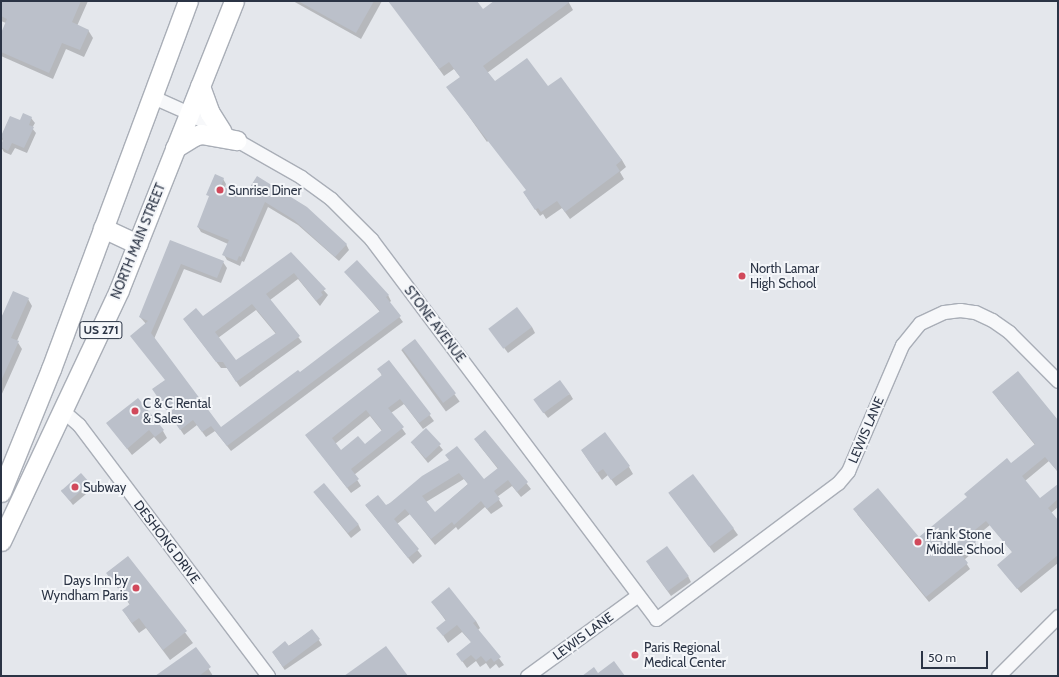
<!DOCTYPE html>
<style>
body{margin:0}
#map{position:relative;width:1059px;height:677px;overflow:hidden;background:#e4e7ec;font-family:Cabin,sans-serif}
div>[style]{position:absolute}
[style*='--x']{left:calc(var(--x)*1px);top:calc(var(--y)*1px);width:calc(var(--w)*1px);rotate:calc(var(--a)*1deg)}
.shadow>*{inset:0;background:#0003;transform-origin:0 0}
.building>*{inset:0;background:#bbc0ca;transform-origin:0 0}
.roads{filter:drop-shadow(1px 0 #a9aeb7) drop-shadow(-1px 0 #a9aeb7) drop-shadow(0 1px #a9aeb7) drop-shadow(0 -1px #a9aeb7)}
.minor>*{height:13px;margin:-6.5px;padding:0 6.5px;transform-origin:6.5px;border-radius:6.5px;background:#f7f8fa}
.highway>*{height:19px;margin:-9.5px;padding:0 9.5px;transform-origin:9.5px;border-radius:9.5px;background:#fff}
.dots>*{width:11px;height:11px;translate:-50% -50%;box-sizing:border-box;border:2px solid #f4f6f9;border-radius:50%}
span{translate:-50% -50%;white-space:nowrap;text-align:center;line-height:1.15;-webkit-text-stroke:4px #f4f6f9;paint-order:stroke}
.shield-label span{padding:1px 3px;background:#f4f6f9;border:1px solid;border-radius:3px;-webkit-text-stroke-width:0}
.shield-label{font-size:12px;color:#2b3445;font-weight:700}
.poi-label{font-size:13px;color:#2b3445}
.left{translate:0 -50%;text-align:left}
.right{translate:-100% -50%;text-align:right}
.street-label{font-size:13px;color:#2b3445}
.frame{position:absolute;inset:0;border:2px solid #2b3445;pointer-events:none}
.scale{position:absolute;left:921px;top:651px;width:67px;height:18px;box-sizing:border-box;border:2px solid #2b3445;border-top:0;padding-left:5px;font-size:12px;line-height:14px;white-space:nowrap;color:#2b3445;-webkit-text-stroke:3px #f4f6f9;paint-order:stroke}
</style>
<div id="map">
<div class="shadow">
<i style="clip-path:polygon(1px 1px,88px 1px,77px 26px,88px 30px,93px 38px,84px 57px,66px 49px,53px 79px,1px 56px,1px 36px,6px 23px,1px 21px)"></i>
<i style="clip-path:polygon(293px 1px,382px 1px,361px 39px)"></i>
<i style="clip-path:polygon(390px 1px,476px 1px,483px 10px,495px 1px,568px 1px,573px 10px,487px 73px,494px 83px,547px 88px,622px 160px,626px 167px,620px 172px,624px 179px,570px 219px,562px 208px,546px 219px,543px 214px,540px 216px,524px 193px,527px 190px,489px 140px,487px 142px,448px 87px,461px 78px,454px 69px,444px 76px)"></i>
<i style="clip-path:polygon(10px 117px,20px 122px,31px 118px,35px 123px,32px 128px,36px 133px,27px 153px,15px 148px,11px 155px,4px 152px,1px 147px,3px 141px,1px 138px)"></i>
<i style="clip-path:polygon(257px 178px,346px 244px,349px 250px,339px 261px,298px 225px,268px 207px,244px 262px,242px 261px,240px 266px,227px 260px,224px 255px,228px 244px,201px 232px,198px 227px,210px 198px,208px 194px,223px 179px,226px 184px,225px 188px,246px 197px)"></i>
<i style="clip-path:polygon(171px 241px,223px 262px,227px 268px,221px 283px,184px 269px,154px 339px,221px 429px,299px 374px,380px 312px,346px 272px,388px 295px,391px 301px,389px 303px,403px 322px,231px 451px,215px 431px,206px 437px,197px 425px,184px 435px,153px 389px,166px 380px,146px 324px,140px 317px)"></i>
<i style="clip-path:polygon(evenodd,291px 254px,328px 295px,320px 306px,298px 279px,270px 300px,302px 342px,240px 387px,227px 368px,221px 368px,188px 325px,202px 318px,291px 254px,256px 310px,276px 334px,236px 361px,218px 338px,256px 310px)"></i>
<i style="clip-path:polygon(28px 299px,32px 306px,17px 341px,22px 349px,1px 396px,1px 321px)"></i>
<i style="clip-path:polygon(532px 327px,535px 333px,508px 353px,490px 329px)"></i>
<i style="left:415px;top:340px;width:76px;height:17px;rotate:54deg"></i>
<i style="clip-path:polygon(evenodd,389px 361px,434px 421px,423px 429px,404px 404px,391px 413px,406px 434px,354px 475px,361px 486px,351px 493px,306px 435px,382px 376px,379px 369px,389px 361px,370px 416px,382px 431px,365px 445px,341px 451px,335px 444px,370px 416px)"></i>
<i style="clip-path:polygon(570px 394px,573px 399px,548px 418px,538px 405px)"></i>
<i style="clip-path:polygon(997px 398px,1058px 422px,1058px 472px,1049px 461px,1025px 481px,1040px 500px,1058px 485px,1058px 507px,1051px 513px,1058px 522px,1058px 563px,1021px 593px,1002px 570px,1013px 553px,990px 525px,973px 539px,978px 548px,964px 560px,970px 569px,929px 602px,857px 514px,919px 538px,1035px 445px)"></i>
<i style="clip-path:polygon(108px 424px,163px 431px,167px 438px,160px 444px,154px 437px,132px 455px)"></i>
<i style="clip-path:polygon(426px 429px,443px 450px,428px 463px,415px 447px)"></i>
<i style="clip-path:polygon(evenodd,485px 431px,531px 489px,521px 497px,512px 486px,497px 497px,503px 506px,491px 514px,485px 507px,458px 530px,456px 527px,435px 545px,410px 514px,397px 524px,422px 556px,413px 564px,366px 506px,386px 506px,450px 460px,484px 480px,498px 469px,479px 445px,485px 431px,464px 479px,468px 484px,435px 513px,426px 502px,464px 479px)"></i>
<i style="clip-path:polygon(582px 451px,629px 467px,633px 474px,616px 486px,608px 475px,602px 480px)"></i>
<i style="clip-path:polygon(89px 484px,92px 489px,73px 505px,61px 490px)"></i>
<i style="clip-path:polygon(314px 492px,358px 524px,361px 530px,351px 538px)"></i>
<i style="clip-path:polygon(669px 493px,733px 528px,738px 535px,714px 553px)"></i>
<i style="clip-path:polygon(128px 557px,193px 643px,170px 660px,146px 628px,139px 633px,130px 621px,123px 610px,130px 605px,107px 573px)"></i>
<i style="clip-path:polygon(650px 567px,688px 576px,691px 582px,671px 596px)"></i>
<i style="clip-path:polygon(432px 602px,476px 621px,480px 628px,478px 630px,504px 665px,499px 668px,496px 664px,490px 669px,486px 663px,480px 667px,476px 661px,467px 668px,458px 655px,472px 643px,462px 632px,448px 643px,438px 628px,446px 621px)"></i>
<i style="left:312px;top:630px;width:18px;height:45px;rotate:56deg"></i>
<i style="clip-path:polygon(196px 648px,213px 676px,159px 676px)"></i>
</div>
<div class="building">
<i style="clip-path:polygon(1px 1px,81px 1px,72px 22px,89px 30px,80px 50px,62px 43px,49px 73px,1px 52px,1px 33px,7px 19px,1px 16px)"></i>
<i style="clip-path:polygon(298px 1px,374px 1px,356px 33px)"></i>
<i style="clip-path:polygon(388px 1px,477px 1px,483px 9px,494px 1px,571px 1px,483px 66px,495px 81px,527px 58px,548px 86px,561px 77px,622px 160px,616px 165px,620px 171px,565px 212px,557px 201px,541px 212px,538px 208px,535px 210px,523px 192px,526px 190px,446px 87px,460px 77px,449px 62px,439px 69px)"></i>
<i style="clip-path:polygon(23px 113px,32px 117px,29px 125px,34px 127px,24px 148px,12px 143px,8px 151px,1px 147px,3px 139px,1px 136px,10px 116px,20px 120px)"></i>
<i style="clip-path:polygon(215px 174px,224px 178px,221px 186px,245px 195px,257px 176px,307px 207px,347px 244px,335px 257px,294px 220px,265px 202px,241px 257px,239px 256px,237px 261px,222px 255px,229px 240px,197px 227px,209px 196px,206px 195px)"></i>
<i style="clip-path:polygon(170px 240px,224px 261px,217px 278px,181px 264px,151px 333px,221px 427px,298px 370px,300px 372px,380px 311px,344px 272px,357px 260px,389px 295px,386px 297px,401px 316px,227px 446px,211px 426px,202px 432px,193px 420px,180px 430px,152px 389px,165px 380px,130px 336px,148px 321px,139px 317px)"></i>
<i style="clip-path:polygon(evenodd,291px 252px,326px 289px,321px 292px,323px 295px,316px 301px,294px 273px,266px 294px,300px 336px,236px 382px,223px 362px,216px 362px,183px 319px,196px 308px,203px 316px,291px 252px,252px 304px,276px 333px,236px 360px,215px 332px,252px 304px)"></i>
<i style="clip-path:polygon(13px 291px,29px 298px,11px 338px,19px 341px,1px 381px,1px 318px)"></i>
<i style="left:517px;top:307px;width:25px;height:36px;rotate:53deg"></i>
<i style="left:415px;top:339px;width:68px;height:16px;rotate:53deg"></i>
<i style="clip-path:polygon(evenodd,389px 360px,431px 414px,419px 423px,400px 399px,388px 408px,404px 427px,351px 469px,359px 479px,347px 488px,305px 435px,382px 375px,377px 369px,389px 360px,366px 410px,382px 430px,365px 444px,358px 436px,341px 450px,332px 438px,366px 410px)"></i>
<i style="clip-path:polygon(1018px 371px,1058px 420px,1058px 472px,1045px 457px,1022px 476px,1040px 498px,1058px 484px,1058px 499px,1048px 508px,1058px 520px,1058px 555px,1017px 589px,997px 565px,1012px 552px,986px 521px,970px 534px,976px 542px,961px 554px,968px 563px,926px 597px,853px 509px,878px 488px,919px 537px,967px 497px,964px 494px,1007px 458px,1011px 463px,1035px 444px,992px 392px)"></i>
<i style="left:560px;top:380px;width:17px;height:33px;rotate:54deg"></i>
<i style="clip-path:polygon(138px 398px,164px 430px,155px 437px,149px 430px,127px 449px,106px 423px)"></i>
<i style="left:426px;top:428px;width:22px;height:21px;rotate:47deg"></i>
<i style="clip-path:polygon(evenodd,485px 430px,528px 482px,517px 492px,508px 480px,494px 491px,500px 499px,487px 509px,481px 501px,454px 525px,452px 522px,431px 539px,405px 509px,394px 519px,419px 549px,408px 558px,365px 505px,378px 495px,386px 505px,390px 503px,422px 476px,449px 460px,445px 455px,457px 446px,484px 479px,498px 468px,474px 439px,485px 430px,459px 473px,468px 484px,435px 512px,422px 496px,459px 473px)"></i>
<i style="clip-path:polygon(605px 432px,630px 466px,611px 480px,603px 469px,597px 473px,581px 450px)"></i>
<i style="left:81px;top:473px;width:13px;height:27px;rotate:48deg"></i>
<i style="left:693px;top:474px;width:68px;height:31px;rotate:53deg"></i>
<i style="left:324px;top:483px;width:54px;height:14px;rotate:50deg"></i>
<i style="left:667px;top:546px;width:37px;height:26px;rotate:54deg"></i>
<i style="clip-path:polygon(128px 556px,187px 631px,163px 650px,139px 618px,132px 623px,122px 610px,130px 604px,106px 573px)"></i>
<i style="clip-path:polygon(449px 587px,476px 621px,473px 623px,501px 657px,494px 662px,491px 658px,486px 662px,481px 656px,476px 660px,471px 655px,462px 662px,456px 654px,471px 642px,457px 625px,443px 636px,436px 628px,446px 620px,431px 602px)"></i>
<i style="clip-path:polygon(312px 629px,320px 639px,283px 667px,272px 652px,285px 641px,289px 646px)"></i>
<i style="clip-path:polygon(386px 646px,408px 676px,344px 676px)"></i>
<i style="clip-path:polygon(196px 647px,211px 667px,199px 676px,155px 676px)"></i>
<i style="clip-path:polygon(614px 661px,625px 676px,582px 676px,594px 667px,598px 673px)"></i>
</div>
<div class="roads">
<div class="minor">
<i style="--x:153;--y:97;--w:39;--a:24"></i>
<i style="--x:189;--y:113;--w:129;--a:29.7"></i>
<i style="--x:301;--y:177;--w:37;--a:36"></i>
<i style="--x:331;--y:199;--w:57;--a:45"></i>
<i style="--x:371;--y:239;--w:475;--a:53.1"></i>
<i style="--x:656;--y:619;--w:227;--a:-36.8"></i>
<i style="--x:838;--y:483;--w:16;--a:-50"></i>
<i style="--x:848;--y:471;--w:137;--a:-66.8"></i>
<i style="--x:902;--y:345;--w:28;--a:-51"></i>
<i style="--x:920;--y:323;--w:26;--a:-25"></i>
<i style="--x:944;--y:312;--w:16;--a:-7"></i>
<i style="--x:960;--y:310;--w:15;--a:8"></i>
<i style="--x:975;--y:312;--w:19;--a:25"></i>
<i style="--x:992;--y:320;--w:21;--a:35"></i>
<i style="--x:1009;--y:332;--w:69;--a:45"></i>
<i style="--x:63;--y:411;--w:21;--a:41"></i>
<i style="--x:79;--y:425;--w:314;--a:53"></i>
<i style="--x:527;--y:676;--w:137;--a:-36.1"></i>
<i style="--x:998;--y:676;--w:85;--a:-45"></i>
</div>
<div class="highway">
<i style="--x:200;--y:86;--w:29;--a:70"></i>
<i style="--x:210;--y:113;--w:22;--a:58"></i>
<i style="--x:175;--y:148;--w:22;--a:-32"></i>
<i style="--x:194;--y:136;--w:7;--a:-16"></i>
<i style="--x:201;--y:134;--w:36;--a:10"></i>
<i style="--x:103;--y:228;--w:38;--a:25"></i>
<i style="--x:1;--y:492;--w:133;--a:-67.9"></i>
<i style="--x:51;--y:369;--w:393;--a:-69.6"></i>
<i style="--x:1;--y:541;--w:277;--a:-64.8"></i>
<i style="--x:119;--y:290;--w:311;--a:-68.3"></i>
</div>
</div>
<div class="dots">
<i style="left:220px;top:190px;background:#d1495b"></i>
<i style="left:742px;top:276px;background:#d1495b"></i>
<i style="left:135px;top:411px;background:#d1495b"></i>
<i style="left:75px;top:487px;background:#d1495b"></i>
<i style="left:918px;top:542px;background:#d1495b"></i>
<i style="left:136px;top:588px;background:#d1495b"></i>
<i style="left:635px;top:655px;background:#d1495b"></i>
</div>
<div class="shield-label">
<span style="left:101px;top:330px">US 271</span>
</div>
<div class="poi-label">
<span class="left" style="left:228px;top:190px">Sunrise Diner</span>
<span class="left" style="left:750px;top:276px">North Lamar<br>High School</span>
<span class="left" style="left:143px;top:411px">C &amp; C Rental<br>&amp; Sales</span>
<span class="left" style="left:83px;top:487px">Subway</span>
<span class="left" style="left:926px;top:542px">Frank Stone<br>Middle School</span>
<span class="right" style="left:128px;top:588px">Days Inn by<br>Wyndham Paris</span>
<span class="left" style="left:644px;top:655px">Paris Regional<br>Medical Center</span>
</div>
<div class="street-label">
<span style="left:138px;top:241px;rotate:-68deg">NORTH MAIN STREET</span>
<span style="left:435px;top:324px;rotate:53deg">STONE AVENUE</span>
<span style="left:866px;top:430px;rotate:-67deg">LEWIS LANE</span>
<span style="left:167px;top:542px;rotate:53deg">DESHONG DRIVE</span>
<span style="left:583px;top:636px;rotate:-36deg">LEWIS LANE</span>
</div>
<div class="frame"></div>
<div class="scale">50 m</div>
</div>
